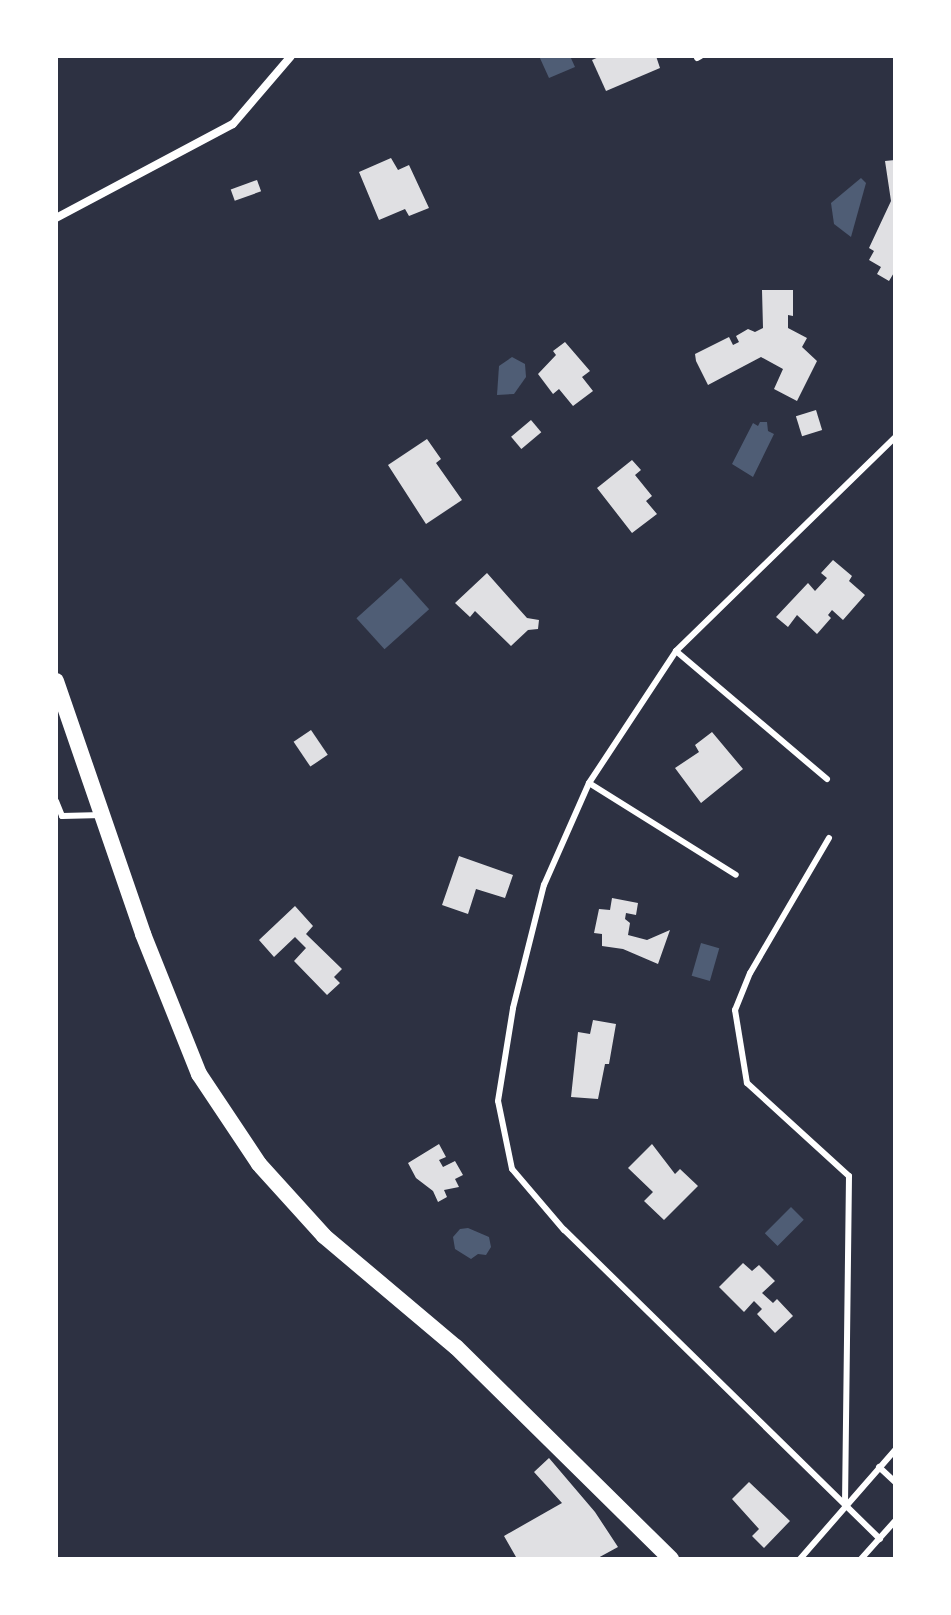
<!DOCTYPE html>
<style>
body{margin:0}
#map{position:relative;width:951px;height:1615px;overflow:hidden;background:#2d3142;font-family:"IBM Plex Sans",sans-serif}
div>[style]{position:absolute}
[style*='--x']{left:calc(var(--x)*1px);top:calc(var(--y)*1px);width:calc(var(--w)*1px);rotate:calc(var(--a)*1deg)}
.water>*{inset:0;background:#4f5d75;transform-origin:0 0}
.building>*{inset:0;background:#e0e0e3;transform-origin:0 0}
.service>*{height:6px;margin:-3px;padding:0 3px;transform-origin:3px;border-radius:3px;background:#fff}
.minor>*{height:8px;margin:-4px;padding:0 4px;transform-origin:4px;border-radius:4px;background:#fff}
.secondary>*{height:16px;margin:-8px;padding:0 8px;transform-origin:8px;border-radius:8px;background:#fff}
span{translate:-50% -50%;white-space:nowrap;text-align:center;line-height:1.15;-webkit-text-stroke:6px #fff;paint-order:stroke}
.frame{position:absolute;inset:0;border:58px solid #fff;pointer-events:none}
</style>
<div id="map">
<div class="water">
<i style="clip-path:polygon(539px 56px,570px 56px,575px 67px,549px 78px)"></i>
<i style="clip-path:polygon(861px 178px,866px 183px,851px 237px,834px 224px,831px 203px)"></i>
<i style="clip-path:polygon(512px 357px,525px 364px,526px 377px,514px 394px,497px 395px,499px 366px)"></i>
<i style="clip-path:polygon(760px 422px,767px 422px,768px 431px,774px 434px,753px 477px,732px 464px,753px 423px,758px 426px)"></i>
<i style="left:401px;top:578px;width:42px;height:60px;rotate:48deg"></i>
<i style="left:701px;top:943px;width:19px;height:34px;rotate:16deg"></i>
<i style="left:791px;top:1207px;width:18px;height:37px;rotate:45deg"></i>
<i style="clip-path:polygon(468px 1228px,489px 1237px,491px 1247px,486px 1255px,478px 1254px,471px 1259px,455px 1249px,453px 1237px,460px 1229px)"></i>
</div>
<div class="building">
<i style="clip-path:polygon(601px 56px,656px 56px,660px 68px,606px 91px,592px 60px)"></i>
<i style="clip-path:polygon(391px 158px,398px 170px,409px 165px,429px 208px,409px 216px,405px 209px,379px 220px,359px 172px)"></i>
<i style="clip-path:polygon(895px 160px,895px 271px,889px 281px,877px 274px,881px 267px,869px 260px,874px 251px,869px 248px,891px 201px,885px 161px)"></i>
<i style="left:257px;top:180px;width:12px;height:28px;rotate:70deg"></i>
<i style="clip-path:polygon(762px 290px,793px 290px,793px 316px,788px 315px,788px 328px,807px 338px,802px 347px,817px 361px,797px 401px,774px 389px,783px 369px,761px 357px,708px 385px,696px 361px,695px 354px,729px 337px,733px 345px,739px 342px,736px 336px,748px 329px,755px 332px,763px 328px)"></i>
<i style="clip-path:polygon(565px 342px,590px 371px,582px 377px,593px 391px,573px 406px,559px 389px,553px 394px,538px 374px,556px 355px,553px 351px)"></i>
<i style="left:816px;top:410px;width:21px;height:21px;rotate:73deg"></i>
<i style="left:531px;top:420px;width:16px;height:26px;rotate:50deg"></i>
<i style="clip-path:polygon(427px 439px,441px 459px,436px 463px,462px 500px,426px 524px,388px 465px)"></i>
<i style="clip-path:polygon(632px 460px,641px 470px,635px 475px,652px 496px,646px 501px,657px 514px,632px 533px,597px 488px)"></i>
<i style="clip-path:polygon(833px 560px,852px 576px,849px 581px,865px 595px,843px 620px,832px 610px,828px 615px,831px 618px,817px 634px,797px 615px,788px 627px,776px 617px,808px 583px,815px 591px,827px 578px,821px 573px)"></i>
<i style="clip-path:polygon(487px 573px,527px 618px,539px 620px,538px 629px,528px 630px,511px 646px,475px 611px,470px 617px,455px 603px)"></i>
<i style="left:311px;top:730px;width:30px;height:21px;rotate:56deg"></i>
<i style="clip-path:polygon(712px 732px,743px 769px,701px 803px,675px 768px,699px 752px,695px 745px)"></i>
<i style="clip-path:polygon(459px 856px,513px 875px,505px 898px,476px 889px,468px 914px,442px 905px)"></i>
<i style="clip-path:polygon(612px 898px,638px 903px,636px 915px,626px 913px,625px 919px,630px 923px,628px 935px,647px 940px,670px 930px,658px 964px,623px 949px,602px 946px,602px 934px,594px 933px,599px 909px,610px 910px)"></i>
<i style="clip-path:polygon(295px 906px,313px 926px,306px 934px,342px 969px,334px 977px,340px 983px,327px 995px,294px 961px,306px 948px,295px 937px,274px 957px,259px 940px)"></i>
<i style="clip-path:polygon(593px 1020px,616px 1024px,609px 1064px,605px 1064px,598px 1099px,571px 1097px,578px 1032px,590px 1034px)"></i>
<i style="clip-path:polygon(439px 1144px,446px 1157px,439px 1160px,443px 1167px,455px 1161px,463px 1175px,455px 1179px,459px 1187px,444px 1190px,447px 1197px,438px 1202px,433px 1191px,416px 1178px,408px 1163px)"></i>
<i style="clip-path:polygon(652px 1144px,675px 1174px,680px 1169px,698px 1186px,664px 1220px,644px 1201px,653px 1192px,628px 1168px)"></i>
<i style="clip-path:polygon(743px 1263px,752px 1271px,759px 1265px,775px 1281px,762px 1293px,773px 1303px,777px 1299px,793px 1316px,775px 1333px,757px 1314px,762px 1309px,754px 1301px,744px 1312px,719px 1287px)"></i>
<i style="clip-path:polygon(549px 1458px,595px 1512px,618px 1547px,596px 1559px,512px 1559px,516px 1557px,504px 1536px,562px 1503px,534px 1472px)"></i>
<i style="clip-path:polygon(749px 1482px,790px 1521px,764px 1548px,752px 1536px,759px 1529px,732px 1499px)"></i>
</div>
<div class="service">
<i style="--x:697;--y:58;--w:4;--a:-27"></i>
<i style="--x:676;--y:651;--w:198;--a:40.3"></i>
<i style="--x:589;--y:783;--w:173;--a:32"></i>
<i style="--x:56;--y:801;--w:16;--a:68"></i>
<i style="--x:62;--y:816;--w:40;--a:-1.4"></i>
<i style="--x:829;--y:838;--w:156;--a:120.3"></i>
<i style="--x:750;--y:973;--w:40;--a:112"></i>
<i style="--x:735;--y:1010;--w:74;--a:80.7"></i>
<i style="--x:747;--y:1083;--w:138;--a:42.4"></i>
<i style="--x:849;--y:1176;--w:328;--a:90.7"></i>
<i style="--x:879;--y:1467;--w:22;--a:43"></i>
<i style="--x:880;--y:1539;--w:442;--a:-135.6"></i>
<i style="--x:564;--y:1230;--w:80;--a:-130.4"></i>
<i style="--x:512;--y:1169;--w:69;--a:-101.6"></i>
<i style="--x:498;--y:1101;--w:94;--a:-80.8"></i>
<i style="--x:513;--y:1008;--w:127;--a:-75.9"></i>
<i style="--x:544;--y:885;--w:111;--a:-66.2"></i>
<i style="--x:589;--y:783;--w:158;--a:-56.6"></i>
<i style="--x:676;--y:651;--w:306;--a:-44.3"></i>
<i style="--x:800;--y:1559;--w:145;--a:-48.9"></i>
<i style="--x:861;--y:1559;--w:51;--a:-48.2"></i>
</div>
<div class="minor">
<i style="--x:56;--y:218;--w:200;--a:-28"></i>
<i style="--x:233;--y:124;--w:89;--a:-49.5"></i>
</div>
<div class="secondary">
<i style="--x:56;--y:681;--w:268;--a:71"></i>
<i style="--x:143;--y:934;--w:151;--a:68.2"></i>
<i style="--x:199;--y:1074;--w:108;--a:56.3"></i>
<i style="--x:259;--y:1164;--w:97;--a:47.9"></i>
<i style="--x:324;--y:1236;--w:172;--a:40.1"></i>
<i style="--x:456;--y:1347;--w:302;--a:44.6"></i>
</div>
<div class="frame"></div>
</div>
